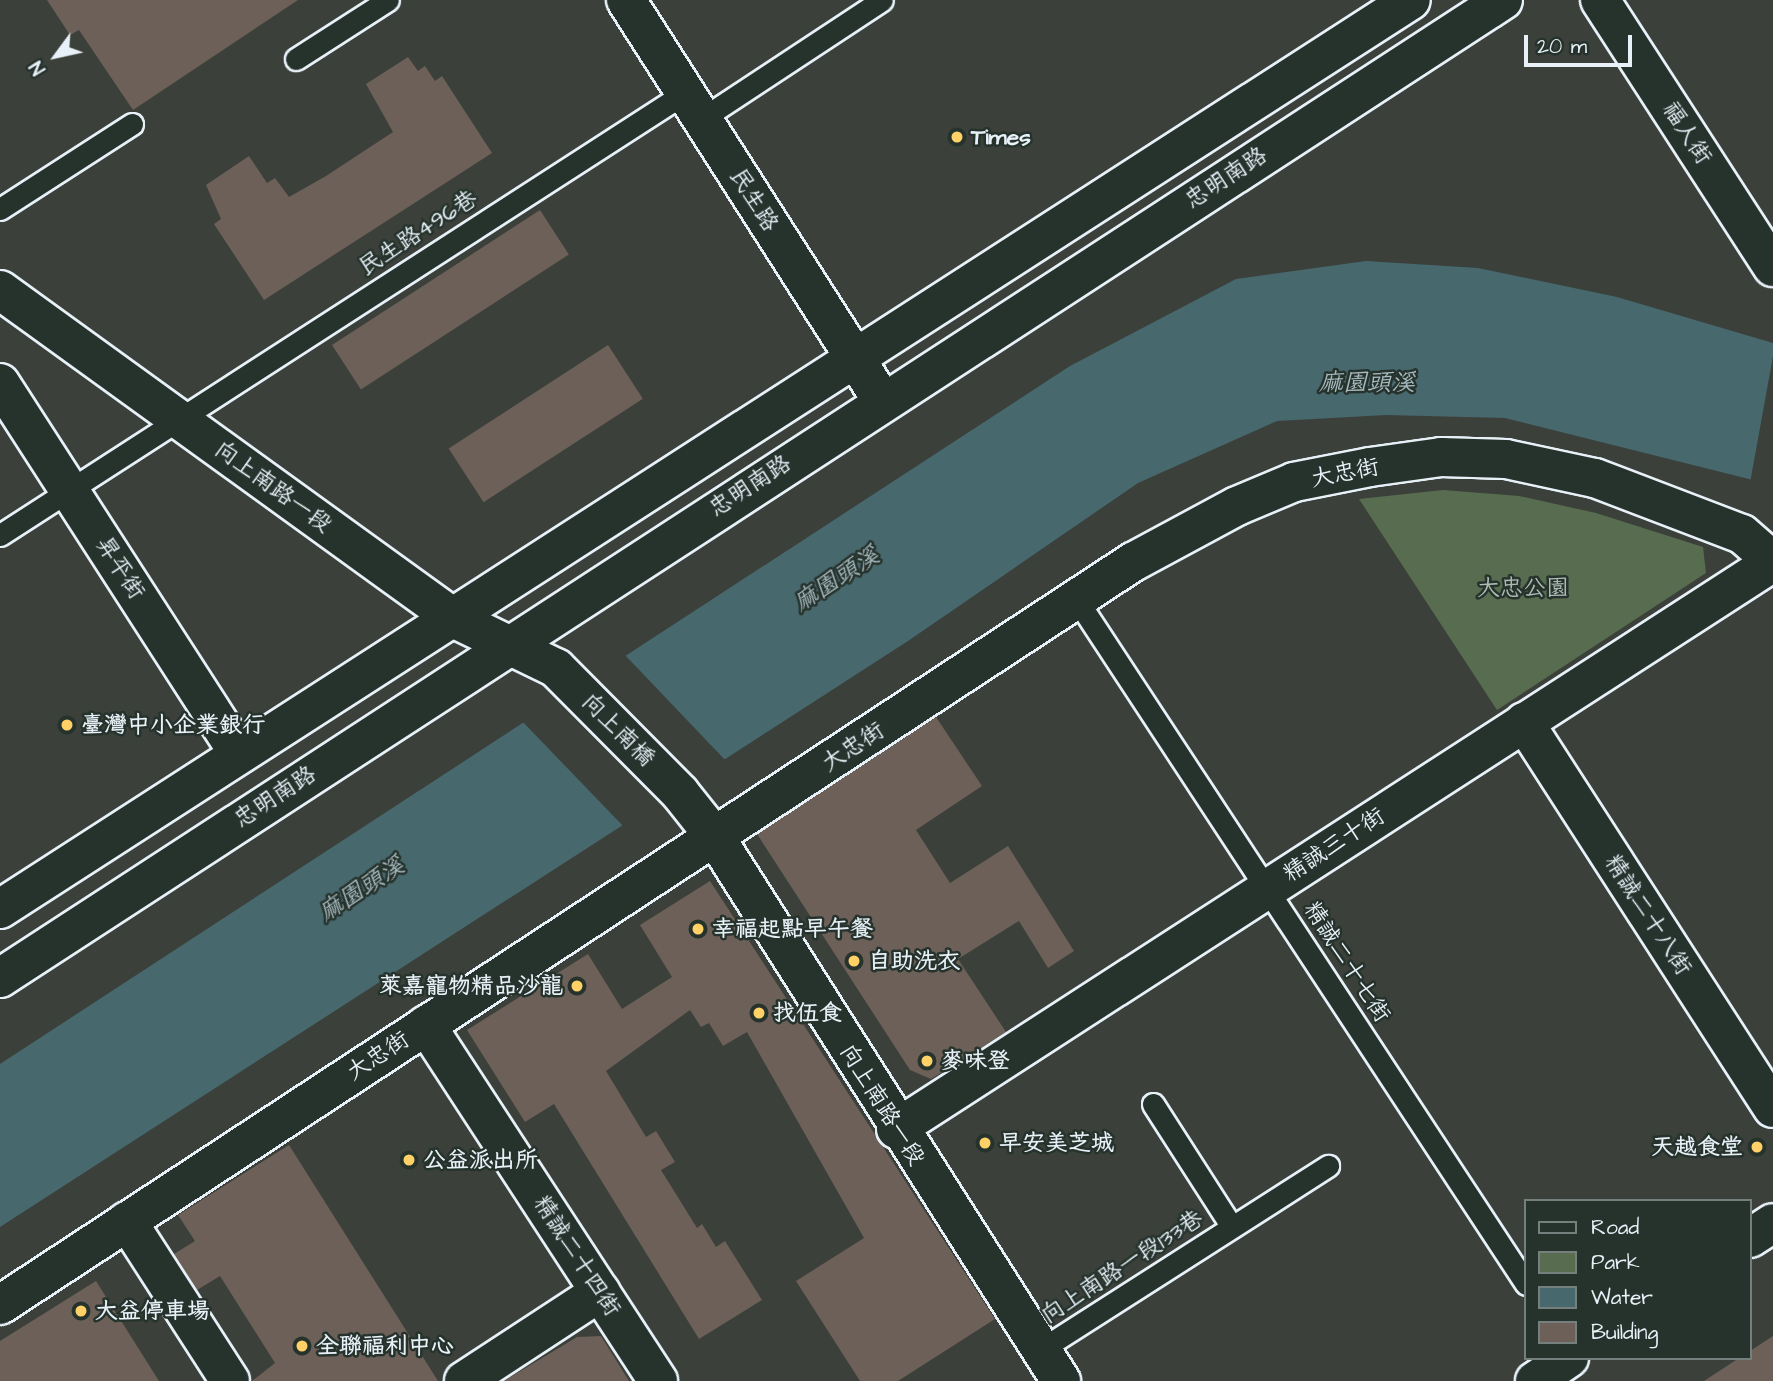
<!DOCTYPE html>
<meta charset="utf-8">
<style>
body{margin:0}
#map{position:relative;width:1773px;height:1381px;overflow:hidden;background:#3b403a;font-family:"Architects Daughter","LXGW WenKai TC",sans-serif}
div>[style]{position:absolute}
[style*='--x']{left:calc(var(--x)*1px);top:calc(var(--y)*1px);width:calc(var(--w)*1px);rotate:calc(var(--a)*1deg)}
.green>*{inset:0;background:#586d50}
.water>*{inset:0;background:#47686d}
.pier>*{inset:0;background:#3b403a}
.building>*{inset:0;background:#6c6058;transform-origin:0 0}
.roads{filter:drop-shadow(2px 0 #e8f1f8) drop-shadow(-2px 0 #e8f1f8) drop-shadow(0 2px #e8f1f8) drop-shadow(0 -2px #e8f1f8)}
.lane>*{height:21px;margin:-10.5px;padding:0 10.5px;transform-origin:10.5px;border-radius:10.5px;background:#26332d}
.street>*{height:38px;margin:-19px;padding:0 19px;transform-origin:19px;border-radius:19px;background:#26332d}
.secondary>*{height:38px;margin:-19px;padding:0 19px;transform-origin:19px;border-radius:19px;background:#26332d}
.dots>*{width:19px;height:19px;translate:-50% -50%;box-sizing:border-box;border:4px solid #26332d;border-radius:50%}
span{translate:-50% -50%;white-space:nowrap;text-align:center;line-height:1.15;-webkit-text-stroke:5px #26332d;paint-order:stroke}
.street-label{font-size:23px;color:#e8f1f8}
.poi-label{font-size:23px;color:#e8f1f8;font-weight:700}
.left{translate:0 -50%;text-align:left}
.right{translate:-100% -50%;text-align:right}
.park-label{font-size:23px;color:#aebcb5}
.water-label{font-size:24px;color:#a8bac0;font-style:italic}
.legend{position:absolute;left:1524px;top:1199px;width:228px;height:161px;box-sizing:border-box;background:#26332d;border:2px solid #747f7e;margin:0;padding:9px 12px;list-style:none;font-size:21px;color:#e8f1f8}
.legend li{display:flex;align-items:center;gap:14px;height:35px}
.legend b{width:35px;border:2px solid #747f7e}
.north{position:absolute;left:21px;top:21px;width:70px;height:70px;-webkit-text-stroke:5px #26332d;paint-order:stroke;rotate:237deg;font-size:19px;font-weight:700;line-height:28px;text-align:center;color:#e8f1f8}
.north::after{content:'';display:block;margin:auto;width:24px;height:32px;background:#e8f1f8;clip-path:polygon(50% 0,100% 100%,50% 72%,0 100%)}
.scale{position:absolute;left:1524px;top:35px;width:108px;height:32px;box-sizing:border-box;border:4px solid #e8f1f8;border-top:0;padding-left:9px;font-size:21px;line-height:24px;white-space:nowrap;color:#e8f1f8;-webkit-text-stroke:5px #26332d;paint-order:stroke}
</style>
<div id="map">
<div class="green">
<i style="clip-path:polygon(1443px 490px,1519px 496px,1596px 513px,1703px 547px,1706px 573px,1497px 710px,1359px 499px)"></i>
</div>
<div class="water">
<i style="clip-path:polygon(1366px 261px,1478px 268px,1617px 297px,1773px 343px,1773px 485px,1505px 418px,1386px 415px,1277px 421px,1138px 483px,908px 641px,0 1227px,0 1064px,1070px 366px,1236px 279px)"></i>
</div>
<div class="pier">
<i style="clip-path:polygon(1773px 356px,1773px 488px,1750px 483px)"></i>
<i style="clip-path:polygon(623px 653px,727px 762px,625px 828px,521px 720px)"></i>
</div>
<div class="building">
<i style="clip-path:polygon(47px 0,298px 0,133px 110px,79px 30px,70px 35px)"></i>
<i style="clip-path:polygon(408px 57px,418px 71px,425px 66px,435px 81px,442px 76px,492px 153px,264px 300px,214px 224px,221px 219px,206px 185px,249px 156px,267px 183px,275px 178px,289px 197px,326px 176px,393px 132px,366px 84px)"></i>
<i style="left:540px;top:210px;width:53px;height:248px;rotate:57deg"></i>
<i style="left:608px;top:345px;width:64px;height:190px;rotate:57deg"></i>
<i style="clip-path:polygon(936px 717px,982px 786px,916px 830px,950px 883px,1008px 846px,1074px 951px,1048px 968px,1019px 921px,958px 959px,1006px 1032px,931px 1079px,910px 1070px,757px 834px)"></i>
<i style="clip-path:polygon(710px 881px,995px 1319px,898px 1381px,860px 1381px,796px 1281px,864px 1238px,747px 1032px,723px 1046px,709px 1023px,701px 1027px,690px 1010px,606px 1071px,646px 1137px,656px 1131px,675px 1162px,661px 1170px,697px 1228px,702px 1224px,716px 1247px,725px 1241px,762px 1300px,699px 1339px,554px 1104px,525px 1122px,467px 1030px,588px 954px,622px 1009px,672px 977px,640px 925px)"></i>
<i style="clip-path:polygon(289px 1145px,438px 1381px,252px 1381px,275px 1363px,220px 1276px,197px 1290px,174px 1254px,195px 1241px,178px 1215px)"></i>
<i style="clip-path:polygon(96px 1281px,159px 1381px,0 1381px,0 1341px)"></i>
<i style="clip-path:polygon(601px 1336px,629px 1381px,504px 1381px,577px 1337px)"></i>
<i style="clip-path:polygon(1773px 1336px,1773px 1381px,1704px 1381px,1739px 1358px,1750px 1358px,1750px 1351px)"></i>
</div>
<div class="roads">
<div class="lane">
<i style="--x:296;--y:59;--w:109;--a:-32.7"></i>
<i style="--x:703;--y:118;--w:214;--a:-33.4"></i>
<i style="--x:0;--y:209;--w:157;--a:-32.8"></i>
<i style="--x:0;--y:535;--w:817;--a:-32.85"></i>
<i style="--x:1077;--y:600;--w:818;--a:56.72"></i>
<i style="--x:1153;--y:1104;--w:146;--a:57.3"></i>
<i style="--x:1040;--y:1350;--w:342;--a:-32.6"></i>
</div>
<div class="street">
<i style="--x:626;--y:0;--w:475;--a:57.4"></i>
<i style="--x:1600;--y:0;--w:318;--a:57.1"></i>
<i style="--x:0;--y:290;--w:561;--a:35.87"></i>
<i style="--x:455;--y:619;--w:112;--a:25.9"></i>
<i style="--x:556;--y:668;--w:176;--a:45.2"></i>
<i style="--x:680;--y:793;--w:56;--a:51.5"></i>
<i style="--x:715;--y:837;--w:645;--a:57.54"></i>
<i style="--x:0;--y:383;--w:441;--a:57.2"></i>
<i style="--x:1524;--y:722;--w:459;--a:57.2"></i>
<i style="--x:426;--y:1025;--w:425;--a:56.9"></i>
<i style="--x:896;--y:1129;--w:1044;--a:-32.88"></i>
<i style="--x:127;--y:1221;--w:190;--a:57.2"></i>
<i style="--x:1750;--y:1238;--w:27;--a:-33"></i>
<i style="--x:0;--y:1305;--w:1355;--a:-33.26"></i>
<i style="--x:1133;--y:562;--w:118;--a:-28.3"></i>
<i style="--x:1237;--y:506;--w:62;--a:-22.8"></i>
<i style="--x:1294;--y:482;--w:77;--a:-11.2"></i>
<i style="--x:1370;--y:467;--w:72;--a:-8"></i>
<i style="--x:1441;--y:457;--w:65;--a:1.8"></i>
<i style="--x:1506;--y:459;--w:91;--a:12.1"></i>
<i style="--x:1595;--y:478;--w:157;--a:20.9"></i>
<i style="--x:1742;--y:534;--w:41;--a:41.1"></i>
<i style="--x:464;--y:1381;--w:163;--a:-33.2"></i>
<i style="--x:1535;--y:1381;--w:41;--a:-34.1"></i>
</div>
<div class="secondary">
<i style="--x:0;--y:909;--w:1678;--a:-32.79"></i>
<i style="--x:0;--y:978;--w:1793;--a:-33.05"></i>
</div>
</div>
<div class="dots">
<i style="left:957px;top:137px;background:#ffd166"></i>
<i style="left:67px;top:725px;background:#ffd166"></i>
<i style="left:698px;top:929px;background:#ffd166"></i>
<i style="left:854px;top:961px;background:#ffd166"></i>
<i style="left:577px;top:986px;background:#ffd166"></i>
<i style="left:759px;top:1013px;background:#ffd166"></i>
<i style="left:927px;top:1061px;background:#ffd166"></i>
<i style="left:985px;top:1143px;background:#ffd166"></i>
<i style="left:1757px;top:1147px;background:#ffd166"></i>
<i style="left:409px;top:1160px;background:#ffd166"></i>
<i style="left:81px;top:1311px;background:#ffd166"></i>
<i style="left:302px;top:1346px;background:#ffd166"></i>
</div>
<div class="street-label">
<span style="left:1687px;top:133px;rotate:57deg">福人街</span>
<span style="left:1226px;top:178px;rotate:-33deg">忠明南路</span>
<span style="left:754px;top:200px;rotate:58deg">民生路</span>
<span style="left:418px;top:233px;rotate:-33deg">民生路496巷</span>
<span style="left:1345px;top:473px;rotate:-11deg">大忠街</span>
<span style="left:750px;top:486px;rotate:-33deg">忠明南路</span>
<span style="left:273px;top:487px;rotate:36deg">向上南路一段</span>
<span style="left:120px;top:568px;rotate:57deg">昇平街</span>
<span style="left:618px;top:730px;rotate:45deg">向上南橋</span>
<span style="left:853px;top:747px;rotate:-33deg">大忠街</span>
<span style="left:275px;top:797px;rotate:-33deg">忠明南路</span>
<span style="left:1334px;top:845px;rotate:-33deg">精誠三十街</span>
<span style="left:1648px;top:915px;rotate:57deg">精誠二十八街</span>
<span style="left:1347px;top:962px;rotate:57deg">精誠二十七街</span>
<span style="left:378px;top:1056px;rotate:-33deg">大忠街</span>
<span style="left:882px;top:1105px;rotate:58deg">向上南路一段</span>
<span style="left:577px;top:1256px;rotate:57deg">精誠二十四街</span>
<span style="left:1122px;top:1267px;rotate:-33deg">向上南路一段133巷</span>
</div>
<div class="poi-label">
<span class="left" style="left:971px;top:137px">Times</span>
<span class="left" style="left:81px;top:725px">臺灣中小企業銀行</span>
<span class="left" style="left:712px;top:929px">幸福起點早午餐</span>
<span class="left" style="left:868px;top:961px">自助洗衣</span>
<span class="right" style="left:563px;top:986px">萊嘉寵物精品沙龍</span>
<span class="left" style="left:773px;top:1013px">找伍食</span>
<span class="left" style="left:941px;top:1061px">麥味登</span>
<span class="left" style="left:999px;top:1143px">早安美芝城</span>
<span class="right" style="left:1743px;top:1147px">天越食堂</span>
<span class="left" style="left:423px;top:1160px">公益派出所</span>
<span class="left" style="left:95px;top:1311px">大益停車場</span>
<span class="left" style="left:316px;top:1346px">全聯福利中心</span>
</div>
<div class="park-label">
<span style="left:1523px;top:588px">大忠公園</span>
</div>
<div class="water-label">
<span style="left:1367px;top:384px">麻園頭溪</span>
<span style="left:837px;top:580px;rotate:-33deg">麻園頭溪</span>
<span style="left:362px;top:890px;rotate:-33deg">麻園頭溪</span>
</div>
<ul class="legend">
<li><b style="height:9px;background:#26332d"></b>Road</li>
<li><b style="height:19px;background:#586d50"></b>Park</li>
<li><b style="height:19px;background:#47686d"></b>Water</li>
<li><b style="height:19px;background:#6c6058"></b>Building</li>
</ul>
<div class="north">N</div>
<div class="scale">20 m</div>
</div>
